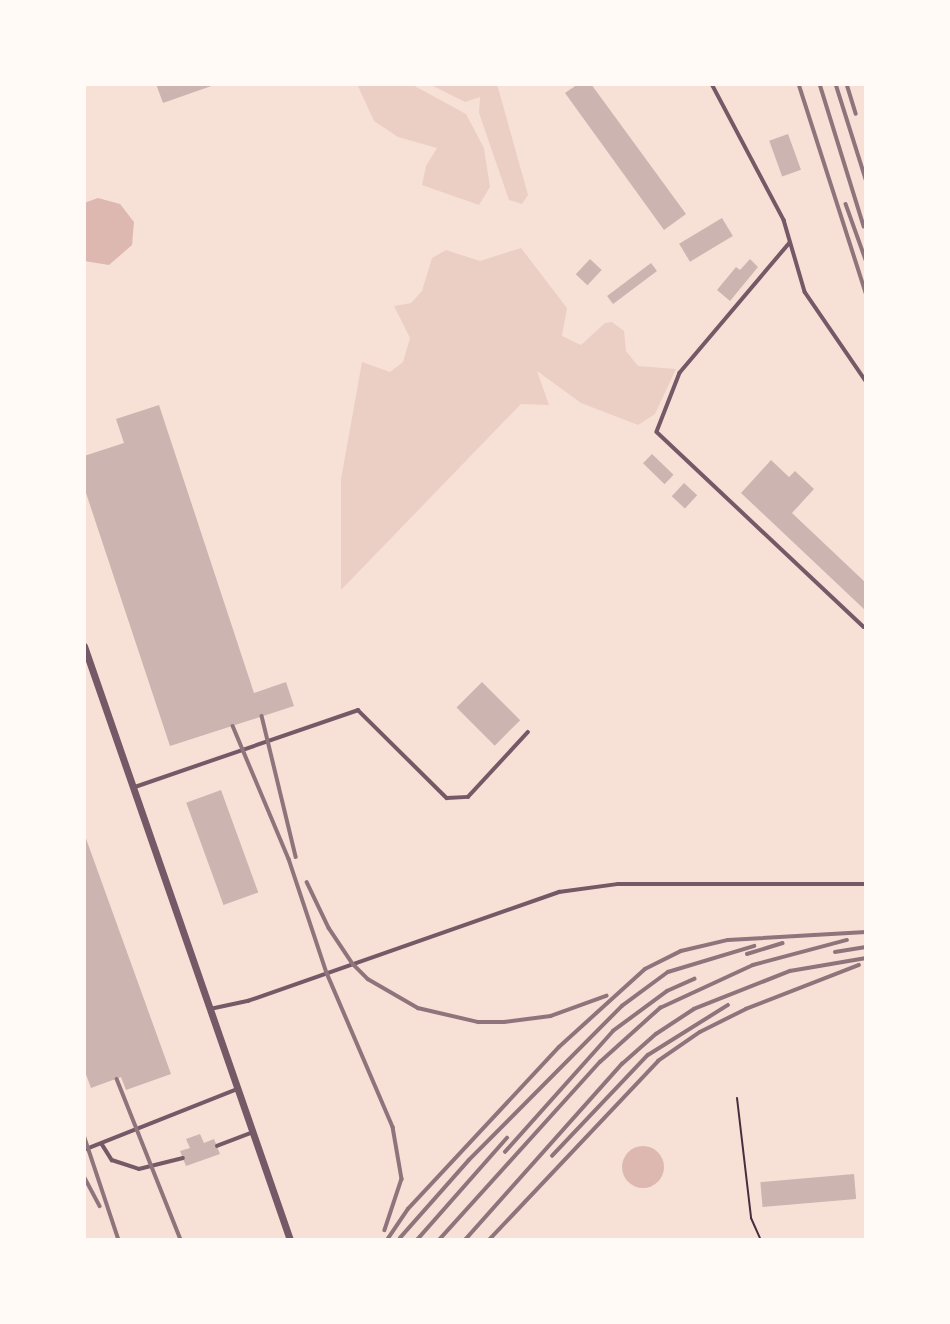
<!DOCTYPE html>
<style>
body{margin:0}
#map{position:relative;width:950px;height:1324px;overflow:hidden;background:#f7e1d7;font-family:"DejaVu Sans",sans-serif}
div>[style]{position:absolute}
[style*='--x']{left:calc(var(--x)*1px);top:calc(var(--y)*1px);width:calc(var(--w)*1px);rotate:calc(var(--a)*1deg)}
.green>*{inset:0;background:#ebcfc5}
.water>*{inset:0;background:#dcb8b0}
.round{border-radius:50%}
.building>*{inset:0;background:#ccb4b1;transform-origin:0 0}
.path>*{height:2px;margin:-1px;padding:0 1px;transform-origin:1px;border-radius:1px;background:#4a2c40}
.service>*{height:3.5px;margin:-1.75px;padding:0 1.75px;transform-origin:1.75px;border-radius:1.75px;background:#755966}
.minor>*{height:7px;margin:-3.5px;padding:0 3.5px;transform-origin:3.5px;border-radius:3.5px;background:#755966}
.rail>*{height:3.5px;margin:-1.75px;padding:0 1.75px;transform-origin:1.75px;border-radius:1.75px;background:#8f747c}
span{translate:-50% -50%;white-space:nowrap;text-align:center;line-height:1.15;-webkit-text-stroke:6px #fffaf5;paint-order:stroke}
.frame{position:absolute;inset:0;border:86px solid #fffaf5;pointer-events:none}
</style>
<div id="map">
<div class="green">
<i style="clip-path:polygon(357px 84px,411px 84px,466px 114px,484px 148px,490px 187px,479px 205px,422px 185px,426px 166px,437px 148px,398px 137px,374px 121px)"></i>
<i style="clip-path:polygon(429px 84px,497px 84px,528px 195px,522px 204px,509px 200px,479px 113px,480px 97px,465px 102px)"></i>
<i style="clip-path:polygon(521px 248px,567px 308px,562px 336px,581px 345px,605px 323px,612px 322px,624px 331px,626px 351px,638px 366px,676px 369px,655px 414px,638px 425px,581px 403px,537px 371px,549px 405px,521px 404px,341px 590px,341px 479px,362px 362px,390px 372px,403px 362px,410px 338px,394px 306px,411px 303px,422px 291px,432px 258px,446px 250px,480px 261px)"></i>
</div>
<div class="water">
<i style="clip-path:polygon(98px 198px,120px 204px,134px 222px,132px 245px,109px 265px,84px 261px,84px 203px)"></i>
<i class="round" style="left:622px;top:1146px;width:42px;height:42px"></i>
</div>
<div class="building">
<i style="clip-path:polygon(156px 84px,217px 84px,163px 103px)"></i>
<i style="clip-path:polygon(578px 84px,591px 84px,686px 214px,664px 230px,565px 93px)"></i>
<i style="left:788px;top:134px;width:38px;height:20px;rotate:70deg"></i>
<i style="left:722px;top:218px;width:21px;height:50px;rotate:59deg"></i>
<i style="left:590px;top:259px;width:16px;height:21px;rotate:43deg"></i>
<i style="clip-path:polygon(750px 259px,758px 267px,730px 301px,717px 290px,736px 267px,740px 270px)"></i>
<i style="left:651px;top:263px;width:10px;height:55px;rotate:53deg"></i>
<i style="clip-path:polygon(159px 405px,254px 693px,286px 682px,294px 706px,170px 746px,84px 487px,84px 456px,124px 443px,116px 419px)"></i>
<i style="left:652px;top:454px;width:30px;height:13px;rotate:44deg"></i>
<i style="clip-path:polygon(771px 460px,789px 477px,795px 471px,814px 489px,792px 513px,866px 583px,866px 611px,741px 493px)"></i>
<i style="left:684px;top:483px;width:18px;height:18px;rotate:43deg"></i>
<i style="left:482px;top:682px;width:54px;height:36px;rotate:45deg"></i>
<i style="left:221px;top:790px;width:109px;height:37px;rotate:70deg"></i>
<i style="clip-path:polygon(84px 833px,171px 1074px,126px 1090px,121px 1077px,91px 1088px,84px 1069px)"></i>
<i style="clip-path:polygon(200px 1134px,204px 1143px,214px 1139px,220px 1154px,186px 1166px,180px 1151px,190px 1148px,186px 1139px)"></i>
<i style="left:854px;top:1174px;width:25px;height:94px;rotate:85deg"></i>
</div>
<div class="path">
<i style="--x:737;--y:1098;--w:121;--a:83.3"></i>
<i style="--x:751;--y:1218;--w:24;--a:66"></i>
</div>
<div class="service">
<i style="--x:712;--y:84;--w:154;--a:62.1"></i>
<i style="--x:784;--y:220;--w:75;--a:73.7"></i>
<i style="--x:805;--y:292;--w:108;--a:55.6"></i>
<i style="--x:790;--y:243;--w:170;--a:130.2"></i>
<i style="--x:680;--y:373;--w:63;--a:111.3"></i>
<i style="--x:657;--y:432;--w:284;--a:43.3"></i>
<i style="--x:135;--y:787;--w:236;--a:-19"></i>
<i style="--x:358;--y:710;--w:125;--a:44.7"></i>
<i style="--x:447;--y:798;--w:21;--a:-3"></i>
<i style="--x:468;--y:797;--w:88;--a:-47.3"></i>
<i style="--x:210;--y:1009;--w:39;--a:-12"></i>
<i style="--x:248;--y:1001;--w:330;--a:-19.3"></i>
<i style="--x:559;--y:892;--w:60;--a:-7.7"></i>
<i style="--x:618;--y:884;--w:248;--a:0"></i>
<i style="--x:102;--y:1144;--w:19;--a:58"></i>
<i style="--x:112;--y:1160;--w:28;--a:18"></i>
<i style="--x:139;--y:1169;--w:45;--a:-14"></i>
<i style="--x:217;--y:1146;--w:36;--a:-21"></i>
<i style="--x:84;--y:1150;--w:165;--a:-21.7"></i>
</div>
<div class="minor">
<i style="--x:84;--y:646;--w:629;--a:70.87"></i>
</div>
<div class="rail">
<i style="--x:799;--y:84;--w:219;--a:72.2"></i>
<i style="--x:820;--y:84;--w:149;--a:72.8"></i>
<i style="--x:836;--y:84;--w:100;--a:72.5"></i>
<i style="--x:847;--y:84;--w:31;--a:73"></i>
<i style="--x:866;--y:84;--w:1;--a:90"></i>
<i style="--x:846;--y:204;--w:59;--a:70.3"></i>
<i style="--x:262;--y:716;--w:145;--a:76.4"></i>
<i style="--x:233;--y:726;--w:144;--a:67.2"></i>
<i style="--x:289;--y:859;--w:120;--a:71.6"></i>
<i style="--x:327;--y:973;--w:168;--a:66.8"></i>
<i style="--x:393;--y:1127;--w:53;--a:80.2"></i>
<i style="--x:402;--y:1179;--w:54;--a:108.4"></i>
<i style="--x:307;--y:882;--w:51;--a:64.4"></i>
<i style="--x:329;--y:928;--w:43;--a:56.3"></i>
<i style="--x:353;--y:964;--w:21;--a:45"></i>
<i style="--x:368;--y:979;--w:58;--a:30.1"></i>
<i style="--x:418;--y:1008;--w:62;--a:13.1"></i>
<i style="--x:478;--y:1022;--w:26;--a:0"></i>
<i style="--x:504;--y:1022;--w:47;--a:-7.3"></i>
<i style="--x:551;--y:1016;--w:59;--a:-20"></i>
<i style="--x:835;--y:952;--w:31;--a:-9"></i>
<i style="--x:747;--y:954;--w:37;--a:-17"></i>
<i style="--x:117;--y:1079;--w:173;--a:68.3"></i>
<i style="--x:84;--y:1135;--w:111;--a:71.6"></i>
<i style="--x:505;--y:1152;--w:162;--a:-48.2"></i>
<i style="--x:613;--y:1031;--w:67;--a:-36.5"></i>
<i style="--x:667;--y:991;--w:30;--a:-24"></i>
<i style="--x:552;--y:1156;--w:139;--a:-46.5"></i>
<i style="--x:648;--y:1055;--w:94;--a:-32"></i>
<i style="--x:84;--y:1176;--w:34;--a:62"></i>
<i style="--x:400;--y:1238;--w:104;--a:-48.5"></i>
<i style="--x:469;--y:1160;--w:217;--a:-45.2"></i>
<i style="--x:622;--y:1006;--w:57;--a:-36.5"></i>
<i style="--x:668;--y:972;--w:90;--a:-16.8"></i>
<i style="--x:387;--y:1240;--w:37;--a:-56"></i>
<i style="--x:408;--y:1209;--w:221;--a:-47"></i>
<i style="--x:559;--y:1047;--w:116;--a:-42.2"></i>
<i style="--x:645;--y:969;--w:40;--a:-26.6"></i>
<i style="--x:681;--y:951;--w:48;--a:-13.2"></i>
<i style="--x:728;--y:940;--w:138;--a:-3.3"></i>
<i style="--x:417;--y:1240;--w:136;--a:-48.6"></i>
<i style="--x:439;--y:1240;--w:240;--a:-47.9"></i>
<i style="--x:600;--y:1062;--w:81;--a:-42"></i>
<i style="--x:660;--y:1008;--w:102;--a:-24.8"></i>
<i style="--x:753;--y:965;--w:97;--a:-14.9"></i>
<i style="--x:465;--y:1240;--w:236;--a:-48.3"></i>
<i style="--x:622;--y:1064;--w:45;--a:-41.4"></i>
<i style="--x:656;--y:1034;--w:45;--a:-33.3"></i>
<i style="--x:694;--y:1009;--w:103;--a:-21.6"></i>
<i style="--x:790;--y:971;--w:77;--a:-9.7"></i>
<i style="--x:489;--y:1240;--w:246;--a:-46.6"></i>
<i style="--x:658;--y:1061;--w:51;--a:-34.6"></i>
<i style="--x:700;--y:1032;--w:51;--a:-26.6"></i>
<i style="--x:746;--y:1009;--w:121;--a:-21.3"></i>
</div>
<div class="frame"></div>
</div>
